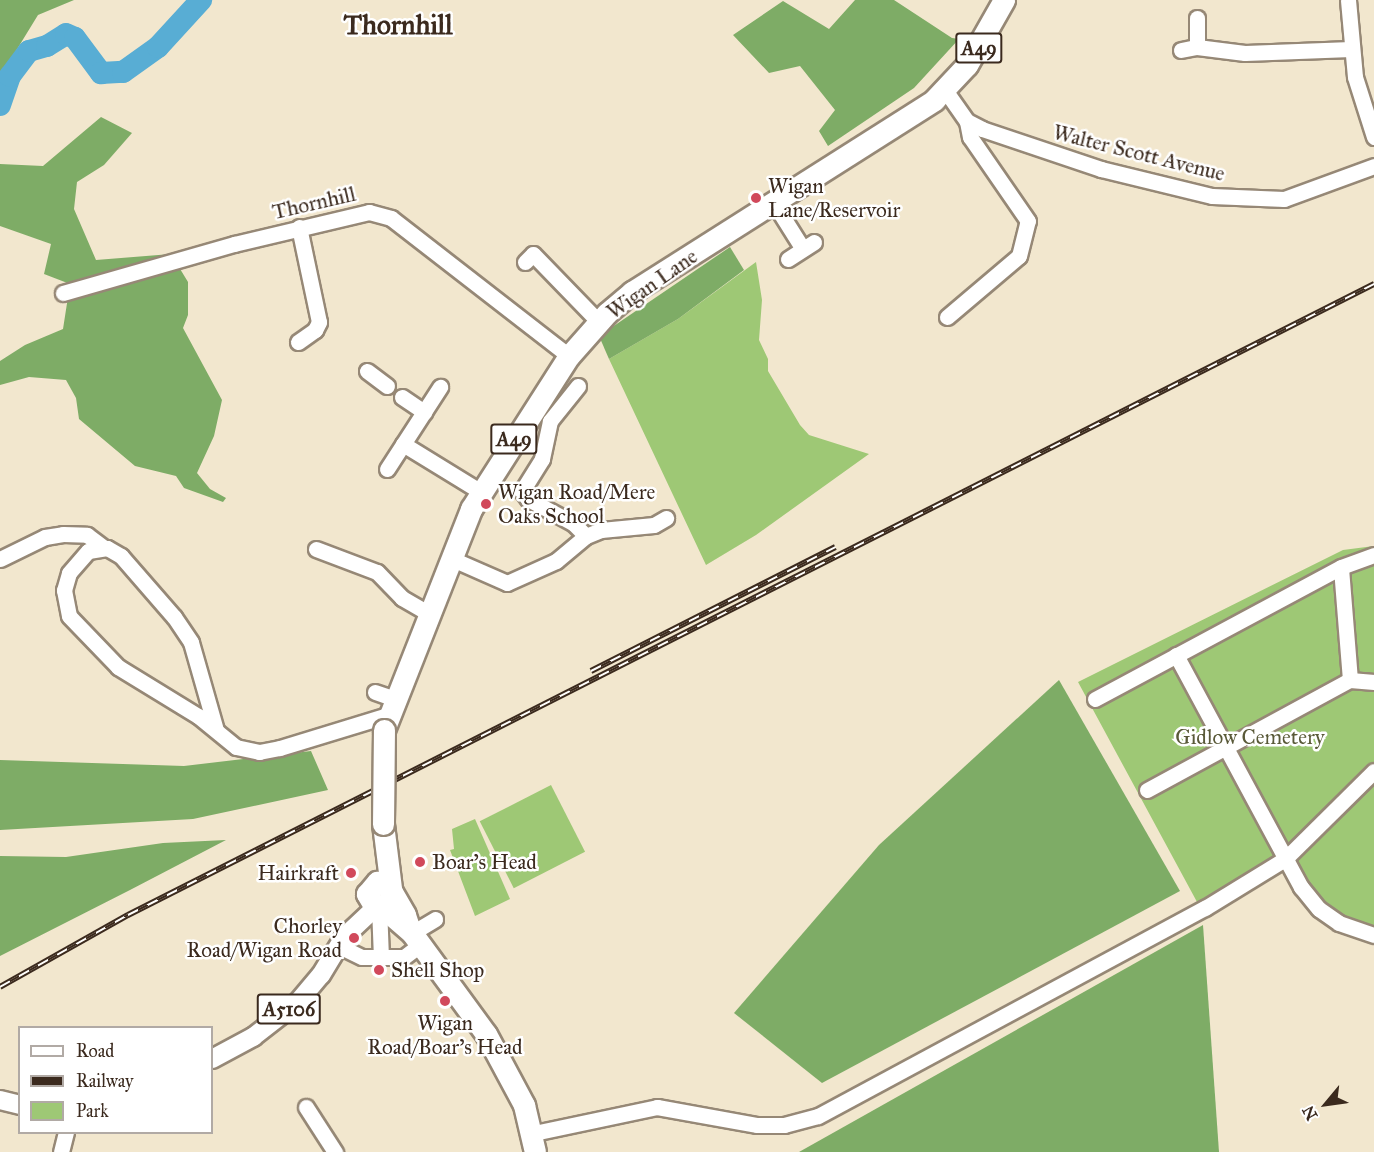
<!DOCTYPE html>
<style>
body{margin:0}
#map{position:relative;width:1374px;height:1152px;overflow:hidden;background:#f2e7ce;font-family:"IM FELL Great Primer",serif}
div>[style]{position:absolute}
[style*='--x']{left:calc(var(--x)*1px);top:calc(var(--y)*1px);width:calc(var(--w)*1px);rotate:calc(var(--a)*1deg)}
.green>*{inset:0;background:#9ec875;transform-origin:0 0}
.forest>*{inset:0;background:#7eac66}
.river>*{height:22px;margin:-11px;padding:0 11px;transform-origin:11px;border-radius:11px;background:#58add4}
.roads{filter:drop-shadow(2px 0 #968876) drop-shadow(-2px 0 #968876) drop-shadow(0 2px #968876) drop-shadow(0 -2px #968876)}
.minor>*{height:15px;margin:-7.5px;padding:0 7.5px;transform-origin:7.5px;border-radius:7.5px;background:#fff}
.major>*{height:18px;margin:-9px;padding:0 9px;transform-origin:9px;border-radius:9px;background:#fff}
.highway>*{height:21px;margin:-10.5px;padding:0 10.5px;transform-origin:10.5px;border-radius:10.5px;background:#fff}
.rail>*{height:6px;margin-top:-3px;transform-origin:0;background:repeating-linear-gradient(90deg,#fff 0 11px,#3b2a1e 0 22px);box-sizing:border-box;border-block:2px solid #3b2a1e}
.bridges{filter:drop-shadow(2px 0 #968876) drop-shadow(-2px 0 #968876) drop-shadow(0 2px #968876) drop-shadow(0 -2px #968876)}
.highway-bridge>*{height:21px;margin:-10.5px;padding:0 10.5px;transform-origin:10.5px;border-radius:10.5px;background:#fff}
.dots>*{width:16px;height:16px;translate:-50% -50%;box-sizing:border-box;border:3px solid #fff;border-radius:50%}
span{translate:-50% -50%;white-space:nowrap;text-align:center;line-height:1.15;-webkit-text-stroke:5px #fff;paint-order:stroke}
.shield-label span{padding:2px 4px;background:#fff;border:2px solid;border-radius:4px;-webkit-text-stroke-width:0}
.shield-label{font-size:20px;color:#3b2a1e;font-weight:700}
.street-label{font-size:21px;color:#3b2a1e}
.poi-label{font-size:21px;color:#3b2a1e}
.left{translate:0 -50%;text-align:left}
.right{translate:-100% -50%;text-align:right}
.park-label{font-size:21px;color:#595938}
.district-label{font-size:27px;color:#3b2a1e;font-weight:700}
.legend{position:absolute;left:18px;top:1026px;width:195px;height:108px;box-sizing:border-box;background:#fff;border:2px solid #b1aaa5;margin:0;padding:8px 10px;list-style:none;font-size:18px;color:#3b2a1e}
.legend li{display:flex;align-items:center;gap:12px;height:30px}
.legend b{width:30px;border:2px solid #b1aaa5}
.north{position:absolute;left:1296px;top:1074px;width:60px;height:60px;-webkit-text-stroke:4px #fff;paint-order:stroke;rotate:241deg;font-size:16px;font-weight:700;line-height:24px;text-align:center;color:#3b2a1e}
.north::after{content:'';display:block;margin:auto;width:21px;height:27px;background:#3b2a1e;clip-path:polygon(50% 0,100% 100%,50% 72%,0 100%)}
</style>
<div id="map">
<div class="green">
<i style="clip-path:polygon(756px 262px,762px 300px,759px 340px,768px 359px,768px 371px,800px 425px,809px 435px,869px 454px,756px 535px,706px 565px,609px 359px,678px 319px)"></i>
<i style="clip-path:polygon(1374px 546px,1374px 939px,1338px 927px,1310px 912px,1282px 869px,1203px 913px,1078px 682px,1343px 550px)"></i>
<i style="left:551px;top:785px;width:75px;height:80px;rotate:63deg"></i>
<i style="clip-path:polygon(475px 819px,510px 899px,475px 916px,450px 850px,454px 849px,452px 829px)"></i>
</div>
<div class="forest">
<i style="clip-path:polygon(0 0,74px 0,38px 15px,0 77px)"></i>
<i style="clip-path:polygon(855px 0,894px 0,952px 38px,959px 39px,914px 88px,828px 146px,819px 131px,835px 110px,800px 66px,769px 73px,733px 35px,783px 1px,829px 29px)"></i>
<i style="clip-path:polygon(101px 117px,132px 133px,104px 165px,77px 182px,74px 209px,96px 260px,171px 254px,188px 282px,188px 315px,183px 328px,222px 400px,214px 436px,197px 473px,210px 489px,226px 498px,223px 502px,184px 488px,176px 476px,135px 466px,79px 419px,76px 398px,66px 380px,29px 377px,0 385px,0 361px,25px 345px,63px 329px,70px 284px,44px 274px,51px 244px,0 226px,0 164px,43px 166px)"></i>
<i style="clip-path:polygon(730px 247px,744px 270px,678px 319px,609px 359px,599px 336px)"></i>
<i style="clip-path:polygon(1059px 680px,1180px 891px,822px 1083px,734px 1013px,879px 845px)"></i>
<i style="clip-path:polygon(311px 751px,328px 790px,193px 819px,0 830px,0 760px,184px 766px)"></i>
<i style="clip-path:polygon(226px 840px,130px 890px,0 956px,0 856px,66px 857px,163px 843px)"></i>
<i style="clip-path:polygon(1203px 925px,1219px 1152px,799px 1152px)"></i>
</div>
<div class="river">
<i style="--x:0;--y:105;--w:31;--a:-71"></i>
<i style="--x:10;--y:76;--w:31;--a:-53"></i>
<i style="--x:29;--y:51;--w:19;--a:-16"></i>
<i style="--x:47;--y:46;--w:22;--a:-32"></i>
<i style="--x:66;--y:34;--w:10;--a:24"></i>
<i style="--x:75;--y:38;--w:44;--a:53.4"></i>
<i style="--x:101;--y:73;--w:22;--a:-3"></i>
<i style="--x:123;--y:72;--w:43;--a:-35.5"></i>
<i style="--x:158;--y:47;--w:64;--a:-47.5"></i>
</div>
<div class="roads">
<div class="minor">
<i style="--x:1348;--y:0;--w:77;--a:84.8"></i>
<i style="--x:1355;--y:77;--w:63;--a:72.4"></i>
<i style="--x:1197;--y:47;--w:29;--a:-90"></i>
<i style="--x:1181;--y:50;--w:16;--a:-11"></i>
<i style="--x:1197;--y:47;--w:48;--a:7.1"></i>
<i style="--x:1245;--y:53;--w:106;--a:-2.2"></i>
<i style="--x:945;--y:90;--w:38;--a:55"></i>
<i style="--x:967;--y:121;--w:17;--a:28"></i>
<i style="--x:982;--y:129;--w:126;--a:18.6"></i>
<i style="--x:1101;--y:169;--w:114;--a:13.7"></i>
<i style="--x:1212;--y:196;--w:72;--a:2.4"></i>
<i style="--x:1284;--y:199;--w:96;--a:-20.1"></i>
<i style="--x:774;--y:203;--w:54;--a:57.8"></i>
<i style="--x:788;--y:259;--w:31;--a:-33"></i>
<i style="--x:525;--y:262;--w:11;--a:-45"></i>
<i style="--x:533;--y:254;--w:95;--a:45.9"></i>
<i style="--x:63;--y:293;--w:178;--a:-16"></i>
<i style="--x:234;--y:244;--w:139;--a:-13.3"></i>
<i style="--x:369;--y:212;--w:23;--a:15"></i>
<i style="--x:391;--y:218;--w:225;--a:37.8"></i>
<i style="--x:947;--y:317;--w:94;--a:-40.3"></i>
<i style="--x:1019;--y:256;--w:36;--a:-76"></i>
<i style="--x:1028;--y:221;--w:102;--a:-124.6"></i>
<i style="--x:970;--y:137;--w:16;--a:-101"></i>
<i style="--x:298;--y:342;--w:21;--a:-35"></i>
<i style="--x:315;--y:330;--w:9;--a:-63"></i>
<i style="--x:319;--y:322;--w:97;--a:-101.9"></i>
<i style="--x:367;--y:371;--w:25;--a:37"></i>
<i style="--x:578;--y:386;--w:45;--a:128.7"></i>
<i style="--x:550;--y:421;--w:39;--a:102"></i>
<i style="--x:542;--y:459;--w:38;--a:122"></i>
<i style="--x:522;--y:491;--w:10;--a:53"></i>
<i style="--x:528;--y:499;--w:51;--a:28.1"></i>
<i style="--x:573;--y:523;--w:18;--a:45"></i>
<i style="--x:402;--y:397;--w:27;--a:34"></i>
<i style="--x:403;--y:444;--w:92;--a:31.6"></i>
<i style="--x:387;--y:469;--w:98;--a:-57.1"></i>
<i style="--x:316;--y:549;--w:65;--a:20.7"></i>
<i style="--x:377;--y:572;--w:36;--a:46"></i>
<i style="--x:402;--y:598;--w:30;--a:30"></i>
<i style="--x:450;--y:558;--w:62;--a:23.7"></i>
<i style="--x:507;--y:583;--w:54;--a:-24.2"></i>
<i style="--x:556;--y:561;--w:39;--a:-40"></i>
<i style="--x:586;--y:536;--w:16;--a:-22"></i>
<i style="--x:601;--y:530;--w:53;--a:-5.4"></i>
<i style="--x:654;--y:525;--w:14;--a:-30"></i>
<i style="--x:0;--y:559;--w:50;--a:-26.1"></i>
<i style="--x:45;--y:537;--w:18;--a:-9"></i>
<i style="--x:63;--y:534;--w:24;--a:2"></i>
<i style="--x:87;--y:535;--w:20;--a:37"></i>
<i style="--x:1176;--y:655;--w:264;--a:61.7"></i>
<i style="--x:1301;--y:887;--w:28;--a:51"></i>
<i style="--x:1319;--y:909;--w:24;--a:35"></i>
<i style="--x:1339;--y:923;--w:37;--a:19"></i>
<i style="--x:1350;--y:680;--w:24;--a:5"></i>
<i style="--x:375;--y:692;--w:21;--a:19"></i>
<i style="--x:1095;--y:699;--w:279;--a:-28.2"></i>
<i style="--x:1341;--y:567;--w:35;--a:-20"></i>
<i style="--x:216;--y:730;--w:91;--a:-105.9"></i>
<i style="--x:191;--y:642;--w:30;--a:-124"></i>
<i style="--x:174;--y:617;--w:81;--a:-131"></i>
<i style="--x:121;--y:556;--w:16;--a:-150"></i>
<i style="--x:107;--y:548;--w:19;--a:171"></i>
<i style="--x:88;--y:551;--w:29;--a:131"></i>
<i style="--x:69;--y:573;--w:18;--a:106"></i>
<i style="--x:64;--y:590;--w:26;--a:79"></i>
<i style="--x:69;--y:616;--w:71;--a:46.1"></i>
<i style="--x:118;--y:667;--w:94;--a:31.5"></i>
<i style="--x:198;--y:716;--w:49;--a:39.2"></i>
<i style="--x:236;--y:747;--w:24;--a:12"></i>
<i style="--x:259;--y:752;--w:21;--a:-11"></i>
<i style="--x:280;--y:748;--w:113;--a:-17"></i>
<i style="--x:1147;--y:790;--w:231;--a:-28.5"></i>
<i style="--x:1350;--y:680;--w:113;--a:-94.6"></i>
<i style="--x:379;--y:906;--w:51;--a:87.8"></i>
<i style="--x:412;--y:933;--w:27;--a:-31"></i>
<i style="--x:339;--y:946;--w:25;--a:26"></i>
<i style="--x:362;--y:957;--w:42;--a:0"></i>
<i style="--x:404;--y:957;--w:21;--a:-37"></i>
<i style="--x:306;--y:1107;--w:54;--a:57.2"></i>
<i style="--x:534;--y:1133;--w:126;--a:-11.9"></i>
<i style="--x:657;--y:1107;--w:102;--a:10.2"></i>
<i style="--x:757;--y:1125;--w:27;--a:0"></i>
<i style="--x:784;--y:1125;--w:35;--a:-15"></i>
<i style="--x:818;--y:1116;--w:439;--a:-28.3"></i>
<i style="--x:1205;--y:908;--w:94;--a:-31.5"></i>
<i style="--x:1285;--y:859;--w:125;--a:-44.7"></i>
<i style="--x:61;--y:1152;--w:21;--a:-76"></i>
</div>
<div class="major">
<i style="--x:212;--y:1059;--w:47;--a:-28.2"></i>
<i style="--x:253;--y:1037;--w:57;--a:-37.9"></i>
<i style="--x:298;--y:1002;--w:35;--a:-50"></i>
<i style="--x:321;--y:975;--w:44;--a:-58.8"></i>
<i style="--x:344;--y:937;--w:45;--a:-43.2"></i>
<i style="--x:0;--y:1100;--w:21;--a:14"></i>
</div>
<div class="highway">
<i style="--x:384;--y:730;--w:238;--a:-68.5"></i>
<i style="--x:471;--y:509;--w:182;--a:-57.4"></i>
<i style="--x:569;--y:356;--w:57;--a:-48.5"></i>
<i style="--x:607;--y:313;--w:33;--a:-40"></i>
<i style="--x:632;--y:292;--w:358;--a:-32.4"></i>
<i style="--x:934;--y:100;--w:48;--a:-46.7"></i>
<i style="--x:967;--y:65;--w:75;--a:-60.4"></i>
<i style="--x:383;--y:824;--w:64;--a:82.9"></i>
<i style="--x:392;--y:892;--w:12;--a:110"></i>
<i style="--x:388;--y:903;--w:8;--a:157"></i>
<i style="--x:381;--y:906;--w:8;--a:-166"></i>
<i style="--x:373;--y:904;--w:12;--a:-121"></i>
<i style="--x:367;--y:894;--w:16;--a:-50"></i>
<i style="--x:377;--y:882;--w:11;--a:15"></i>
<i style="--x:388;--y:885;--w:34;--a:60"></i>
<i style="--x:405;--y:915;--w:13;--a:72"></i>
<i style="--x:381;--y:906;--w:41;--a:41.1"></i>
<i style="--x:412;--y:933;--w:125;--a:53.8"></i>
<i style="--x:486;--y:1034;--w:81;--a:61.8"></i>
<i style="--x:524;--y:1105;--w:48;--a:76.8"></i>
</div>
</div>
<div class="rail">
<i style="--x:591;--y:671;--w:274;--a:-26.9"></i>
<i style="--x:0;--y:987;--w:147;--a:-29.4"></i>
<i style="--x:128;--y:915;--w:1397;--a:-26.86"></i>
</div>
<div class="bridges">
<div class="highway-bridge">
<i style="--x:383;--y:824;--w:94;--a:-89.4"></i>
</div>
</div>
<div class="dots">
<i style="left:756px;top:198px;background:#d1495b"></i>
<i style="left:486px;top:504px;background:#d1495b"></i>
<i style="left:420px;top:862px;background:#d1495b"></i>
<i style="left:351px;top:873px;background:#d1495b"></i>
<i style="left:354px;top:938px;background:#d1495b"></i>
<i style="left:379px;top:970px;background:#d1495b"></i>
<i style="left:445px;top:1001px;background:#d1495b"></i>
</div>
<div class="shield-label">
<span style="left:979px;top:48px">A49</span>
<span style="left:514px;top:439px">A49</span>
<span style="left:289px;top:1009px">A5106</span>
</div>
<div class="street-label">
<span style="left:1139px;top:153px;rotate:14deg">Walter Scott Avenue</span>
<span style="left:314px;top:203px;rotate:-13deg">Thornhill</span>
<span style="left:652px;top:284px;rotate:-35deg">Wigan Lane</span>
</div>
<div class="poi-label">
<span class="left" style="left:768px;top:198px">Wigan<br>Lane/Reservoir</span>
<span class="left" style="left:498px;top:504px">Wigan Road/Mere<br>Oaks School</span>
<span class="left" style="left:432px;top:862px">Boar's Head</span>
<span class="right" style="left:339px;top:873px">Hairkraft</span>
<span class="right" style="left:342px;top:938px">Chorley<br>Road/Wigan Road</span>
<span class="left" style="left:391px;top:970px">Shell Shop</span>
<span style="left:445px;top:1035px">Wigan<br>Road/Boar's Head</span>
</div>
<div class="park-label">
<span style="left:1250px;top:737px">Gidlow Cemetery</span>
</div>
<div class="district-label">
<span style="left:398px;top:25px">Thornhill</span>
</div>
<ul class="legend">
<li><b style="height:8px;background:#fff"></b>Road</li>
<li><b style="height:8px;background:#3b2a1e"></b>Railway</li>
<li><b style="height:16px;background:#9ec875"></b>Park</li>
</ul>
<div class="north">N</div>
</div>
